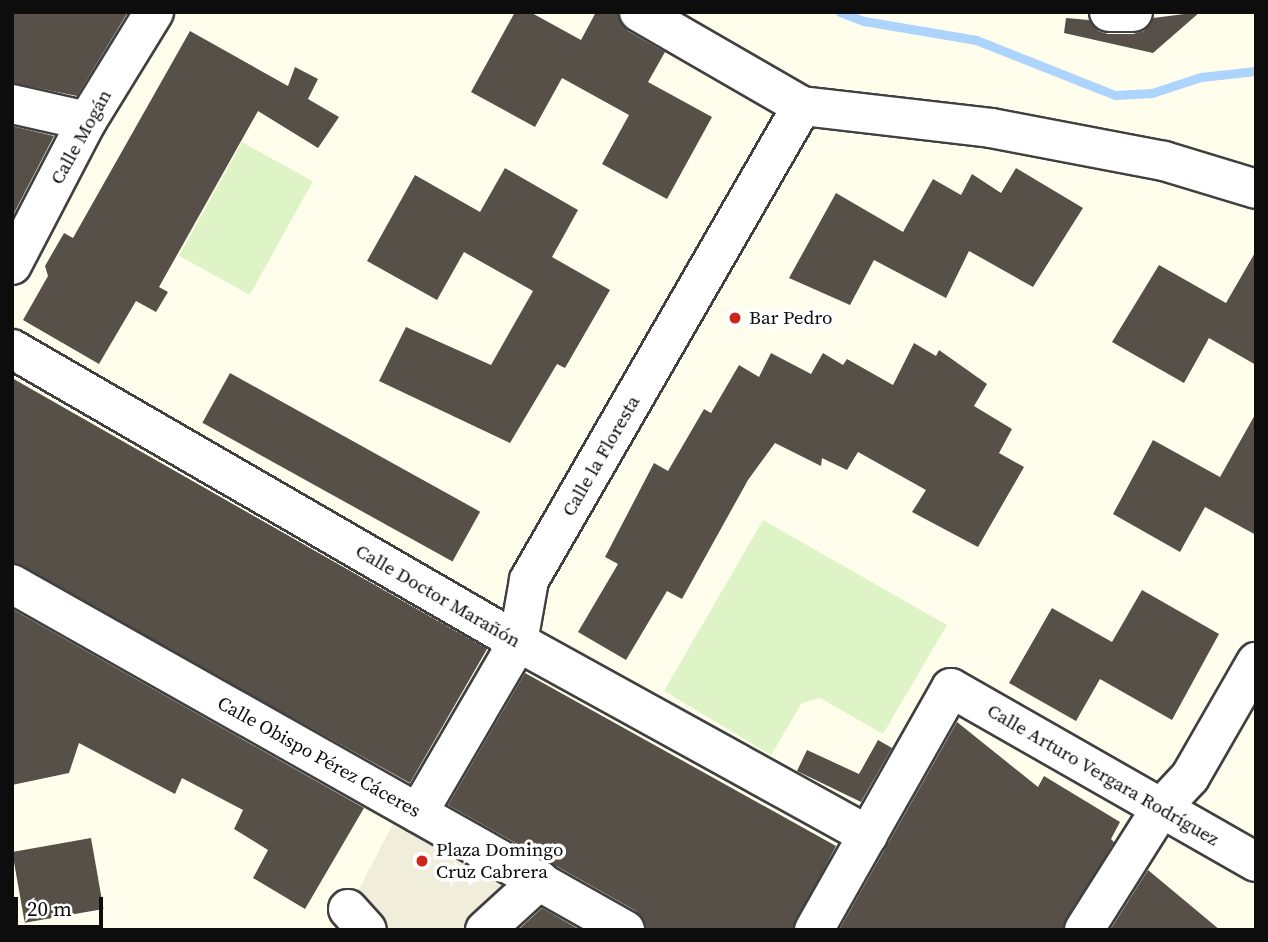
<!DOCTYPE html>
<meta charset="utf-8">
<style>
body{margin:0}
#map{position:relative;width:1268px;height:942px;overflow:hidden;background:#fffeed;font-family:"Source Serif 4",serif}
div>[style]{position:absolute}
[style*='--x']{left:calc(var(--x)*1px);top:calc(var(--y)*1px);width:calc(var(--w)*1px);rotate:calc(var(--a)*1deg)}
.pitch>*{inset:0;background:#def4c6;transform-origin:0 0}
.plaza>*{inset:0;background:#f0eddb}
.stream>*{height:9px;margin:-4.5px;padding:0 4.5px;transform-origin:4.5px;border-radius:4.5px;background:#acd4fc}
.building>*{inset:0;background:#575048;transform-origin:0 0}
.roads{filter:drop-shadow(2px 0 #404040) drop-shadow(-2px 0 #404040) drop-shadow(0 2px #404040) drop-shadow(0 -2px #404040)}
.minor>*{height:38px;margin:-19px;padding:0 19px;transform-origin:19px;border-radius:19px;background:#fff}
.dots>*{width:19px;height:19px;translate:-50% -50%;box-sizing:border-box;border:4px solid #fff;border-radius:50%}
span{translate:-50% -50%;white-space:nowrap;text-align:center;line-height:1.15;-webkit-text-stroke:7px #fff;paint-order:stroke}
.street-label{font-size:19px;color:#0d0d0d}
.poi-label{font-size:19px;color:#0d0d0d}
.left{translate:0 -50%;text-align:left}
.frame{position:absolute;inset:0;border:14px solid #0d0d0d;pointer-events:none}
.scale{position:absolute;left:14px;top:897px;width:89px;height:32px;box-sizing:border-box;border:4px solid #0d0d0d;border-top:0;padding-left:9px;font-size:21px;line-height:24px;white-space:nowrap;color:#0d0d0d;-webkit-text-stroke:5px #fff;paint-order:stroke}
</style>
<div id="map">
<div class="pitch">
<i style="left:242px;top:142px;width:81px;height:130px;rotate:29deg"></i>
<i style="clip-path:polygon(763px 520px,947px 625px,883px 734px,820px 698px,802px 703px,771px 755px,664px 691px)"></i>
</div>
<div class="plaza">
<i style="clip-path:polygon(396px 818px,545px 904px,516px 930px,352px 930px,343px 920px)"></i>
</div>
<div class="stream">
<i style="--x:840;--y:12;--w:26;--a:21"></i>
<i style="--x:864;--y:21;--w:114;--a:9.6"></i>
<i style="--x:976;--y:40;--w:149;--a:21.6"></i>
<i style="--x:1115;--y:95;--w:37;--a:-3"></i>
<i style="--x:1152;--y:93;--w:52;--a:-18.1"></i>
<i style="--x:1201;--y:77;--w:55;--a:-6.2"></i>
</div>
<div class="building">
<i style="clip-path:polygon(12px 12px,128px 12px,77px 96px,12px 83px)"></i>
<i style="clip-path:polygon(515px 12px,530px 12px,581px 40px,596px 12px,617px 12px,628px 31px,665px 52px,648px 82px,712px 117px,667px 199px,602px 164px,629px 115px,562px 78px,535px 127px,471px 92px)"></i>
<i style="clip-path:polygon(1200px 12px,1153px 53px,1064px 33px,1066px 18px,1089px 20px,1098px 31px,1108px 34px,1133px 34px,1144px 31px,1153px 18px)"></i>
<i style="clip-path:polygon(190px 31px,288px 86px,295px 67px,318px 79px,308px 99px,339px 117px,318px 148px,258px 111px,159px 287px,168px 292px,156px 312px,136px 301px,99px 364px,23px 320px,48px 276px,45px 266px,64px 233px,73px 238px)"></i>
<i style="clip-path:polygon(12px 126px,54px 136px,12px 217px)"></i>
<i style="clip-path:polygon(505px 168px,578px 210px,552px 257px,610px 290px,565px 368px,557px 364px,510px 443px,379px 381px,406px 327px,491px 365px,533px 291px,464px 252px,437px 300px,367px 261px,415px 175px,480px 212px)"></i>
<i style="clip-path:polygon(1016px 168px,1083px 208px,1033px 287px,969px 251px,946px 298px,874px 260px,850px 305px,789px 278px,836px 193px,903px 232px,933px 179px,961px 195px,972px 174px,1001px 193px)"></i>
<i style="clip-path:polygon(1256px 251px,1256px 365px,1209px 338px,1184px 383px,1112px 342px,1159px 265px,1226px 303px)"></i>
<i style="clip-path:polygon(914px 343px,936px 356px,939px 350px,987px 384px,974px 406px,1012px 429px,999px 453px,1024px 467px,978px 547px,912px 512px,926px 490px,858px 452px,847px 470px,822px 458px,821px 466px,775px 443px,748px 480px,682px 599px,667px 591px,626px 660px,578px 632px,618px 564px,605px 557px,654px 463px,668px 471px,704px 409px,711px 413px,739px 365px,759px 377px,771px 353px,811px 374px,823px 353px,843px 365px,847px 359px,893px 385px)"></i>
<i style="left:230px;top:373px;width:286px;height:57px;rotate:29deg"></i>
<i style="clip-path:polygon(12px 378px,487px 649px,410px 783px,12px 562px)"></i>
<i style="clip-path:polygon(1256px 413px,1256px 535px,1205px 507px,1180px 552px,1113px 514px,1153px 440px,1220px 477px)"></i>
<i style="clip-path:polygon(1142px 590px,1219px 634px,1172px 720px,1100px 679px,1076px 721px,1009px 683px,1052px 608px,1112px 642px)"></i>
<i style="clip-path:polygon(12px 609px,364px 808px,305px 909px,253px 878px,268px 850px,234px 829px,243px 810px,182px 778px,175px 794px,79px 743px,69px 773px,12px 785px)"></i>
<i style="clip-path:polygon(525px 673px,836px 846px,792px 930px,647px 930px,636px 911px,448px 805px)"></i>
<i style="clip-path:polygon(957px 722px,1038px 787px,1044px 776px,1120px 822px,1111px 839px,1114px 842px,1062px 930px,839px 930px)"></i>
<i style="clip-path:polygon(878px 740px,892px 748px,861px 802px,797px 771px,807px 750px,859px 774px)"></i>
<i style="left:91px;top:838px;width:72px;height:80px;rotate:80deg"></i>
<i style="clip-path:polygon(1148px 870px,1220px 930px,1110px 930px)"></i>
<i style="clip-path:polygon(542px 908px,580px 930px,518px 930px)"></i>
</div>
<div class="roads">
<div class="minor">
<i style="--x:639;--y:12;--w:188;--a:30"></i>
<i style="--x:802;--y:106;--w:190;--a:6.6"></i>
<i style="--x:991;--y:128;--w:176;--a:10.8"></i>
<i style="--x:1164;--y:161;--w:96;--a:16.9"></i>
<i style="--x:1109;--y:12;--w:24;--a:0"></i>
<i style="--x:12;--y:104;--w:77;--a:12.8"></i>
<i style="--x:12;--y:265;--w:162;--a:-62.5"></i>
<i style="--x:87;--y:121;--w:128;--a:-58.4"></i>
<i style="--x:12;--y:349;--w:585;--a:30.07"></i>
<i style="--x:518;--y:642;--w:400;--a:28.9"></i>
<i style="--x:12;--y:584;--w:704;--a:29.44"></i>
<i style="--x:418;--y:813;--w:198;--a:-59.7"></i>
<i style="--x:518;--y:642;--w:63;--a:-79.9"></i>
<i style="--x:529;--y:580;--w:547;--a:-60.06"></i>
<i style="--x:348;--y:909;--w:28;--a:48"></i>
<i style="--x:485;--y:930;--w:74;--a:-42.3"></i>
<i style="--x:814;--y:930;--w:278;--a:-60.5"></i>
<i style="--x:951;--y:688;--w:351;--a:29.7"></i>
<i style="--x:1084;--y:930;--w:144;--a:-57.7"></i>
<i style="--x:1161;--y:808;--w:42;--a:-46.9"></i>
<i style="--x:1190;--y:777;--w:133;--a:-60.1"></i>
</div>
</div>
<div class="dots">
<i style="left:735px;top:318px;background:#cb2618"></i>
<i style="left:422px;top:861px;background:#cb2618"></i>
</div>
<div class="street-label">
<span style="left:81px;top:137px;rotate:-61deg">Calle Mogán</span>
<span style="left:601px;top:456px;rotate:-60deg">Calle la Floresta</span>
<span style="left:438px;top:596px;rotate:30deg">Calle Doctor Marañón</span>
<span style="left:319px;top:757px;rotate:29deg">Calle Obispo Pérez Cáceres</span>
<span style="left:1103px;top:775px;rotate:30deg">Calle Arturo Vergara Rodríguez</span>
</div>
<div class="poi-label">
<span class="left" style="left:749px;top:318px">Bar Pedro</span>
<span class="left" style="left:436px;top:861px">Plaza Domingo<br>Cruz Cabrera</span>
</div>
<div class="frame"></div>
<div class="scale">20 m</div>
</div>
